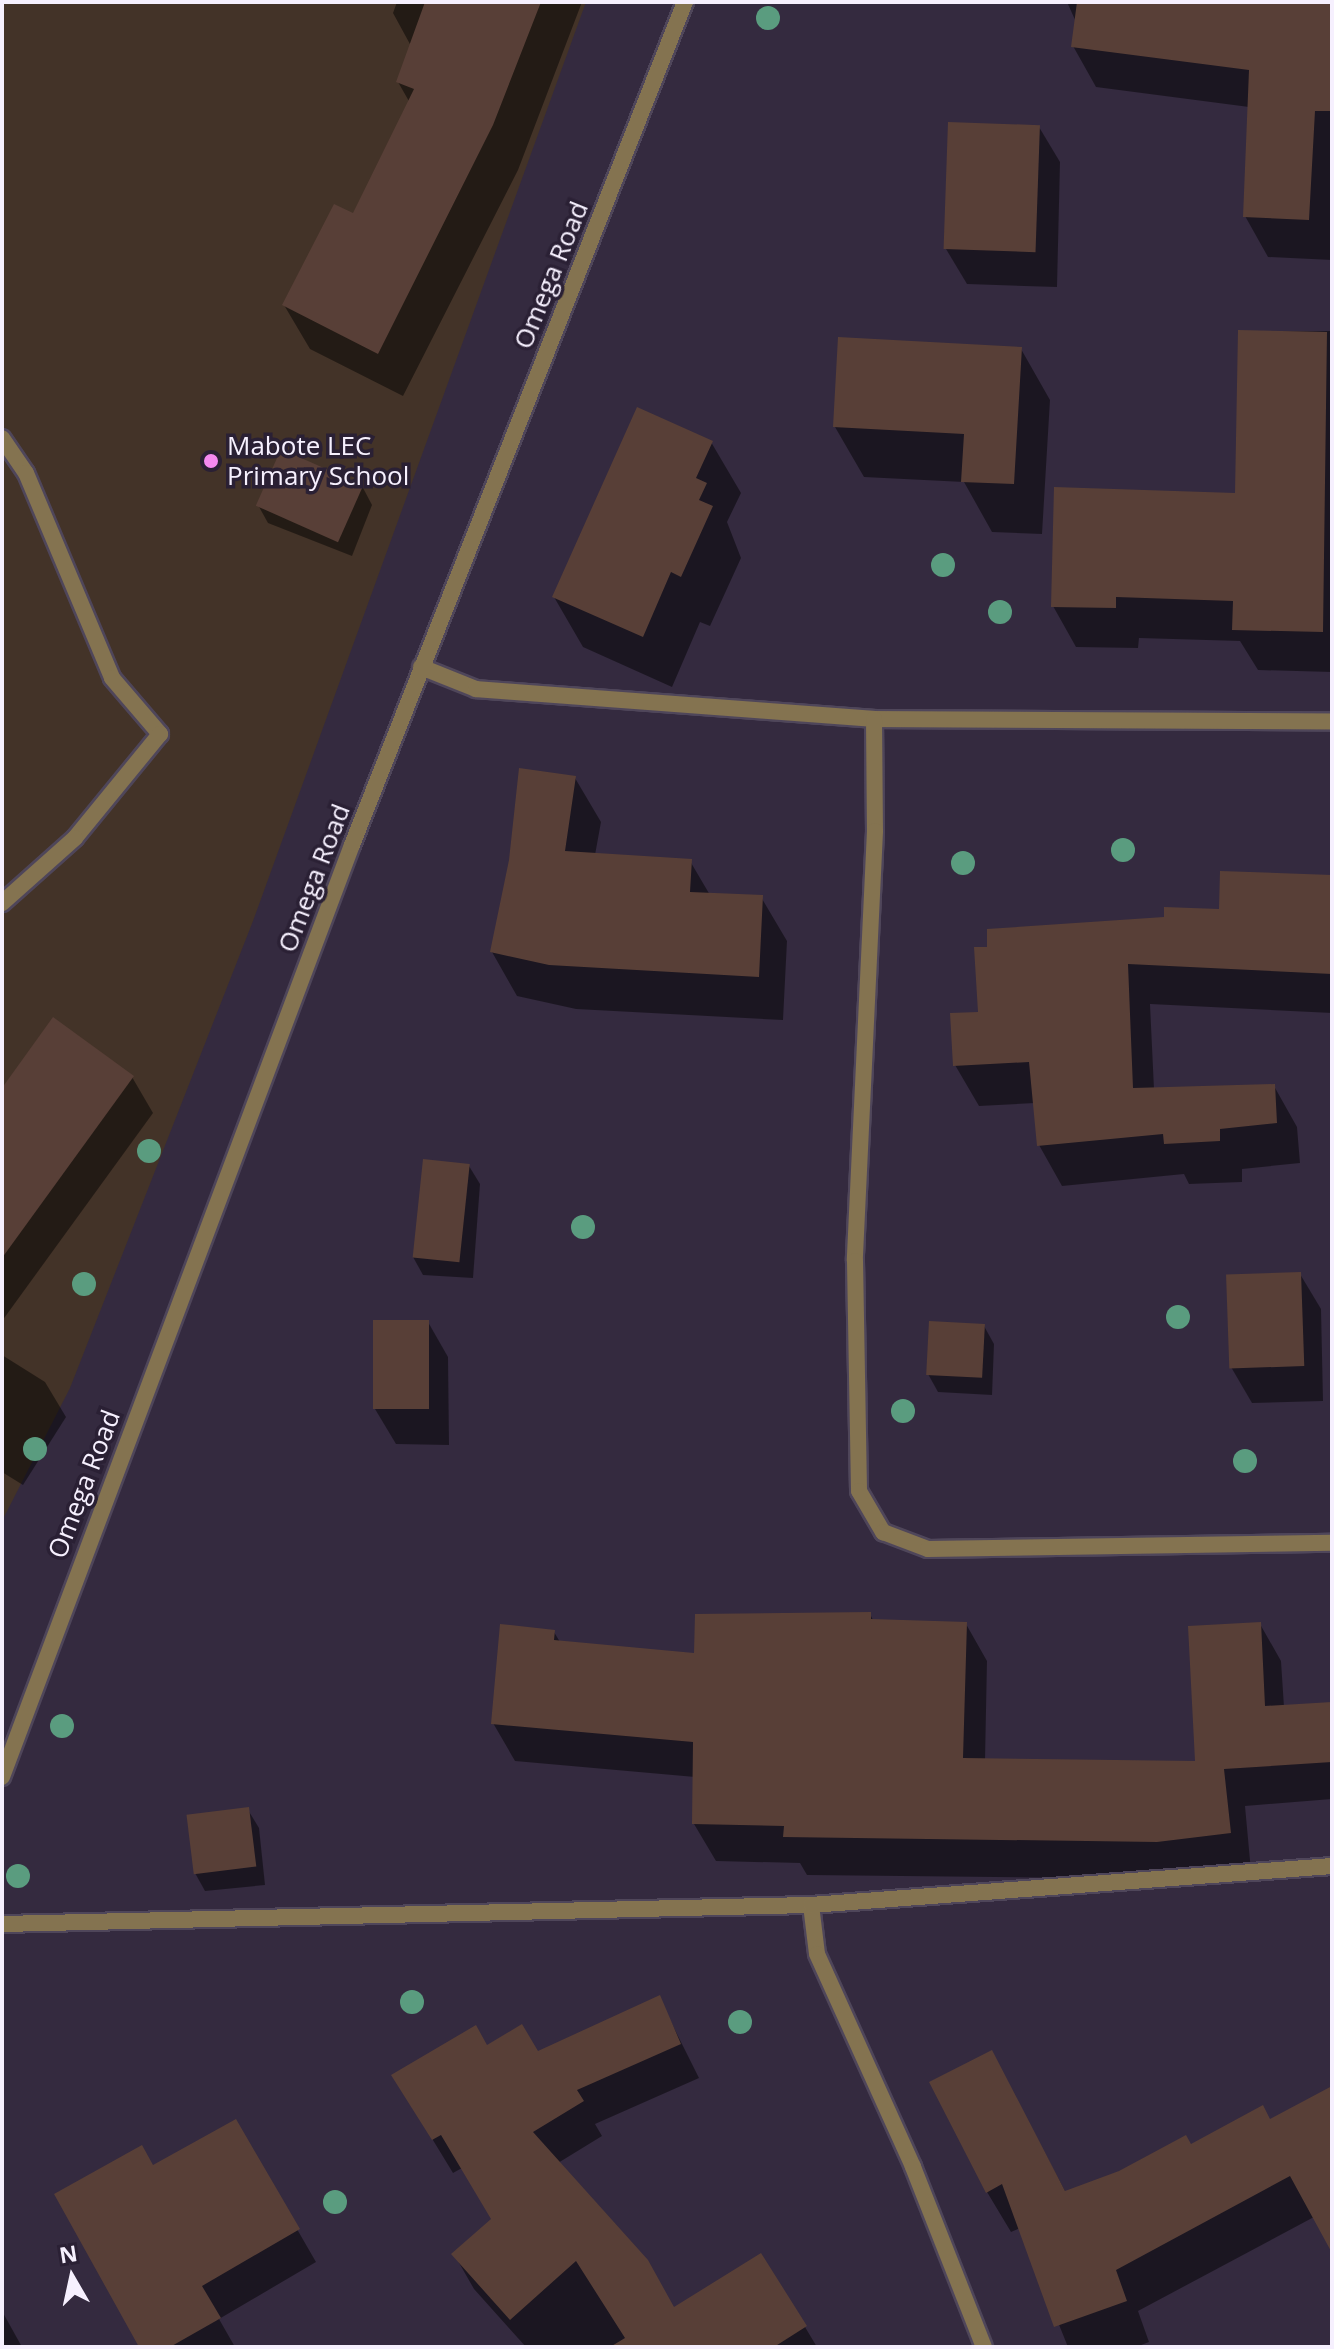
<!DOCTYPE html>
<style>
body{margin:0}
#map{position:relative;width:1334px;height:2349px;overflow:hidden;background:#342a3f;font-family:"Open Sans",sans-serif}
div>[style]{position:absolute}
[style*='--x']{left:calc(var(--x)*1px);top:calc(var(--y)*1px);width:calc(var(--w)*1px);rotate:calc(var(--a)*1deg)}
.education>*{inset:0;background:#433328}
.shadow>*{inset:0;background:#0007}
.building>*{inset:0;background:#583f37;transform-origin:0 0}
.roads{filter:drop-shadow(2px 0 #4f465a) drop-shadow(-2px 0 #4f465a) drop-shadow(0 2px #4f465a) drop-shadow(0 -2px #4f465a)}
.lane>*{height:16px;margin:-8px;padding:0 8px;transform-origin:8px;border-radius:8px;background:#847350}
.street>*{height:16px;margin:-8px;padding:0 8px;transform-origin:8px;border-radius:8px;background:#847350}
.trees>*{width:24px;height:24px;margin:-12px;border-radius:50%;background:#5a9c7f}
.dots>*{width:22px;height:22px;translate:-50% -50%;box-sizing:border-box;border:4px solid #2a2034;border-radius:50%}
span{translate:-50% -50%;white-space:nowrap;text-align:center;line-height:1.15;-webkit-text-stroke:7px #2a2034;paint-order:stroke}
.street-label{font-size:26px;color:#f6f0fe}
.poi-label{font-size:26px;color:#f6f0fe}
.left{translate:0 -50%;text-align:left}
.frame{position:absolute;inset:0;border:4px solid #f6f0fe;pointer-events:none}
.north{position:absolute;left:32px;top:2237px;width:80px;height:80px;-webkit-text-stroke:6px #2a2034;paint-order:stroke;rotate:351deg;font-size:22px;font-weight:700;line-height:32px;text-align:center;color:#f6f0fe}
.north::after{content:'';display:block;margin:auto;width:28px;height:36px;background:#f6f0fe;clip-path:polygon(50% 0,100% 100%,50% 72%,0 100%)}
</style>
<div id="map">
<div class="education">
<i style="clip-path:polygon(2px 2px,586px 2px,253px 921px,70px 1388px,2px 1521px)"></i>
</div>
<div class="shadow">
<i style="clip-path:polygon(397px 2px,582px 2px,518px 170px,403px 396px,310px 349px,284px 305px,354px 216px,410px 103px,398px 82px,411px 46px,393px 13px)"></i>
<i style="clip-path:polygon(1067px 2px,1332px 4px,1332px 260px,1268px 257px,1245px 216px,1249px 107px,1096px 87px,1073px 46px,1076px 22px)"></i>
<i style="clip-path:polygon(1039px 127px,1060px 162px,1057px 287px,967px 284px,946px 249px)"></i>
<i style="clip-path:polygon(1332px 331px,1332px 672px,1258px 670px,1240px 641px,1139px 638px,1138px 648px,1076px 647px,1053px 606px,1237px 495px,1240px 332px)"></i>
<i style="clip-path:polygon(1021px 349px,1050px 400px,1042px 534px,992px 532px,964px 482px,864px 477px,835px 427px)"></i>
<i style="clip-path:polygon(711px 442px,741px 493px,727px 522px,741px 558px,710px 626px,700px 622px,672px 687px,583px 647px,554px 597px)"></i>
<i style="clip-path:polygon(362px 486px,372px 505px,352px 556px,268px 523px,258px 505px)"></i>
<i style="clip-path:polygon(575px 778px,601px 822px,595px 855px,690px 861px,710px 895px,761px 897px,787px 941px,783px 1020px,576px 1009px,517px 996px,492px 952px)"></i>
<i style="clip-path:polygon(1332px 877px,1332px 1013px,1150px 1004px,1154px 1089px,1274px 1086px,1297px 1127px,1300px 1163px,1242px 1169px,1242px 1182px,1189px 1184px,1184px 1174px,1062px 1186px,1039px 1145px,1035px 1103px,979px 1106px,955px 1065px,980px 1014px,1166px 919px,1221px 911px)"></i>
<i style="clip-path:polygon(132px 1077px,153px 1113px,2px 1321px,2px 1091px)"></i>
<i style="clip-path:polygon(469px 1166px,480px 1184px,473px 1278px,423px 1275px,413px 1257px)"></i>
<i style="clip-path:polygon(1300px 1274px,1321px 1309px,1323px 1401px,1252px 1403px,1231px 1367px)"></i>
<i style="clip-path:polygon(428px 1322px,448px 1357px,449px 1445px,396px 1444px,375px 1409px)"></i>
<i style="clip-path:polygon(984px 1326px,994px 1344px,992px 1395px,938px 1392px,928px 1374px)"></i>
<i style="clip-path:polygon(2px 1355px,45px 1382px,66px 1417px,23px 1485px,2px 1472px)"></i>
<i style="clip-path:polygon(870px 1614px,874px 1622px,966px 1624px,987px 1661px,985px 1761px,1197px 1763px,1260px 1624px,1281px 1661px,1284px 1707px,1332px 1704px,1332px 1799px,1245px 1806px,1251px 1871px,1180px 1879px,807px 1875px,800px 1863px,716px 1861px,694px 1824px,695px 1777px,515px 1761px,493px 1723px,554px 1632px,560px 1642px,696px 1655px)"></i>
<i style="clip-path:polygon(248px 1810px,259px 1828px,265px 1885px,205px 1891px,195px 1873px)"></i>
<i style="clip-path:polygon(659px 1998px,699px 2078px,595px 2124px,602px 2136px,558px 2163px,674px 2310px,805px 2327px,817px 2347px,526px 2347px,474px 2289px,454px 2254px,493px 2219px,462px 2168px,453px 2173px,414px 2109px,486px 2047px,538px 2054px)"></i>
<i style="clip-path:polygon(991px 2052px,1066px 2193px,1270px 2121px,1332px 2088px,1332px 2248px,1314px 2217px,1138px 2311px,1149px 2342px,1136px 2347px,1068px 2347px,1020px 2228px,1011px 2232px,987px 2192px)"></i>
<i style="clip-path:polygon(235px 2122px,316px 2262px,219px 2319px,235px 2347px,142px 2347px,153px 2168px)"></i>
<i style="clip-path:polygon(2px 2311px,22px 2347px,2px 2347px)"></i>
</div>
<div class="building">
<i style="clip-path:polygon(425px 2px,541px 2px,493px 125px,378px 354px,282px 305px,334px 204px,353px 213px,414px 89px,396px 82px)"></i>
<i style="clip-path:polygon(1077px 2px,1332px 2px,1332px 111px,1315px 111px,1309px 220px,1243px 217px,1249px 70px,1071px 47px)"></i>
<i style="left:948px;top:122px;width:92px;height:127px;rotate:2deg"></i>
<i style="clip-path:polygon(1238px 330px,1327px 332px,1323px 632px,1232px 630px,1233px 601px,1116px 597px,1116px 608px,1051px 607px,1054px 487px,1235px 493px)"></i>
<i style="clip-path:polygon(838px 337px,1022px 347px,1014px 484px,961px 482px,964px 434px,833px 427px)"></i>
<i style="clip-path:polygon(637px 407px,713px 441px,696px 478px,707px 483px,699px 500px,713px 506px,681px 577px,671px 572px,643px 637px,552px 597px)"></i>
<i style="left:281px;top:449px;width:90px;height:62px;rotate:24deg"></i>
<i style="clip-path:polygon(519px 768px,576px 776px,565px 851px,692px 859px,690px 892px,763px 895px,759px 977px,549px 965px,490px 952px,509px 860px)"></i>
<i style="clip-path:polygon(1220px 871px,1332px 875px,1332px 974px,1128px 964px,1133px 1088px,1275px 1084px,1277px 1123px,1220px 1129px,1220px 1141px,1164px 1144px,1163px 1134px,1037px 1146px,1029px 1062px,953px 1066px,950px 1013px,978px 1012px,974px 947px,987px 947px,987px 929px,1164px 917px,1164px 907px,1219px 909px)"></i>
<i style="clip-path:polygon(53px 1017px,134px 1076px,2px 1258px,2px 1088px)"></i>
<i style="left:423px;top:1159px;width:47px;height:99px;rotate:6deg"></i>
<i style="left:1301px;top:1272px;width:94px;height:75px;rotate:88deg"></i>
<i style="left:373px;top:1320px;width:56px;height:89px"></i>
<i style="left:929px;top:1321px;width:56px;height:54px;rotate:3deg"></i>
<i style="clip-path:polygon(871px 1612px,871px 1619px,967px 1622px,963px 1758px,1195px 1761px,1188px 1626px,1261px 1622px,1265px 1706px,1332px 1702px,1332px 1762px,1224px 1769px,1231px 1833px,1157px 1842px,783px 1837px,784px 1826px,692px 1824px,693px 1742px,491px 1724px,500px 1624px,555px 1630px,554px 1640px,694px 1653px,695px 1614px)"></i>
<i style="left:249px;top:1807px;width:60px;height:63px;rotate:83deg"></i>
<i style="clip-path:polygon(660px 1995px,681px 2044px,577px 2090px,584px 2101px,533px 2132px,648px 2260px,674px 2307px,761px 2253px,807px 2326px,774px 2347px,610px 2347px,625px 2338px,576px 2261px,510px 2320px,451px 2254px,491px 2219px,441px 2135px,432px 2140px,391px 2075px,476px 2025px,487px 2045px,522px 2024px,538px 2051px)"></i>
<i style="clip-path:polygon(992px 2050px,1065px 2191px,1119px 2171px,1186px 2135px,1191px 2144px,1263px 2105px,1270px 2119px,1332px 2086px,1332px 2253px,1290px 2176px,1116px 2270px,1127px 2301px,1054px 2327px,1002px 2184px,986px 2193px,929px 2082px)"></i>
<i style="clip-path:polygon(236px 2119px,300px 2229px,202px 2286px,221px 2318px,170px 2347px,139px 2347px,54px 2194px,142px 2145px,153px 2165px)"></i>
</div>
<div class="roads">
<div class="lane">
<i style="--x:2;--y:438;--w:42;--a:55.6"></i>
<i style="--x:26;--y:473;--w:222;--a:67.2"></i>
<i style="--x:112;--y:678;--w:74;--a:49.4"></i>
<i style="--x:160;--y:734;--w:134;--a:129.3"></i>
<i style="--x:75;--y:838;--w:98;--a:138.3"></i>
<i style="--x:811;--y:1905;--w:49;--a:83"></i>
<i style="--x:817;--y:1954;--w:234;--a:65.7"></i>
<i style="--x:913;--y:2167;--w:193;--a:68.5"></i>
</div>
<div class="street">
<i style="--x:421;--y:667;--w:59;--a:21.8"></i>
<i style="--x:476;--y:689;--w:399;--a:4.3"></i>
<i style="--x:874;--y:719;--w:458;--a:0.3"></i>
<i style="--x:874;--y:719;--w:112;--a:89.5"></i>
<i style="--x:875;--y:831;--w:430;--a:92.7"></i>
<i style="--x:855;--y:1261;--w:230;--a:89"></i>
<i style="--x:859;--y:1491;--w:48;--a:59.7"></i>
<i style="--x:883;--y:1532;--w:48;--a:20.7"></i>
<i style="--x:928;--y:1549;--w:404;--a:-0.9"></i>
<i style="--x:2;--y:1777;--w:996;--a:-69.42"></i>
<i style="--x:352;--y:845;--w:906;--a:-68.45"></i>
<i style="--x:2;--y:1924;--w:809;--a:-1.35"></i>
<i style="--x:811;--y:1905;--w:522;--a:-4.28"></i>
</div>
</div>
<div class="trees">
<i style="left:768px;top:18px"></i>
<i style="left:943px;top:565px"></i>
<i style="left:1000px;top:612px"></i>
<i style="left:1123px;top:850px"></i>
<i style="left:963px;top:863px"></i>
<i style="left:149px;top:1151px"></i>
<i style="left:583px;top:1227px"></i>
<i style="left:84px;top:1284px"></i>
<i style="left:1178px;top:1317px"></i>
<i style="left:903px;top:1411px"></i>
<i style="left:35px;top:1449px"></i>
<i style="left:1245px;top:1461px"></i>
<i style="left:62px;top:1726px"></i>
<i style="left:18px;top:1876px"></i>
<i style="left:412px;top:2002px"></i>
<i style="left:740px;top:2022px"></i>
<i style="left:335px;top:2202px"></i>
</div>
<div class="dots">
<i style="left:211px;top:461px;background:#f489f0"></i>
</div>
<div class="street-label">
<span style="left:551px;top:275px;rotate:-68deg">Omega Road</span>
<span style="left:314px;top:878px;rotate:-69deg">Omega Road</span>
<span style="left:84px;top:1484px;rotate:-69deg">Omega Road</span>
</div>
<div class="poi-label">
<span class="left" style="left:227px;top:461px">Mabote LEC<br>Primary School</span>
</div>
<div class="frame"></div>
<div class="north">N</div>
</div>
